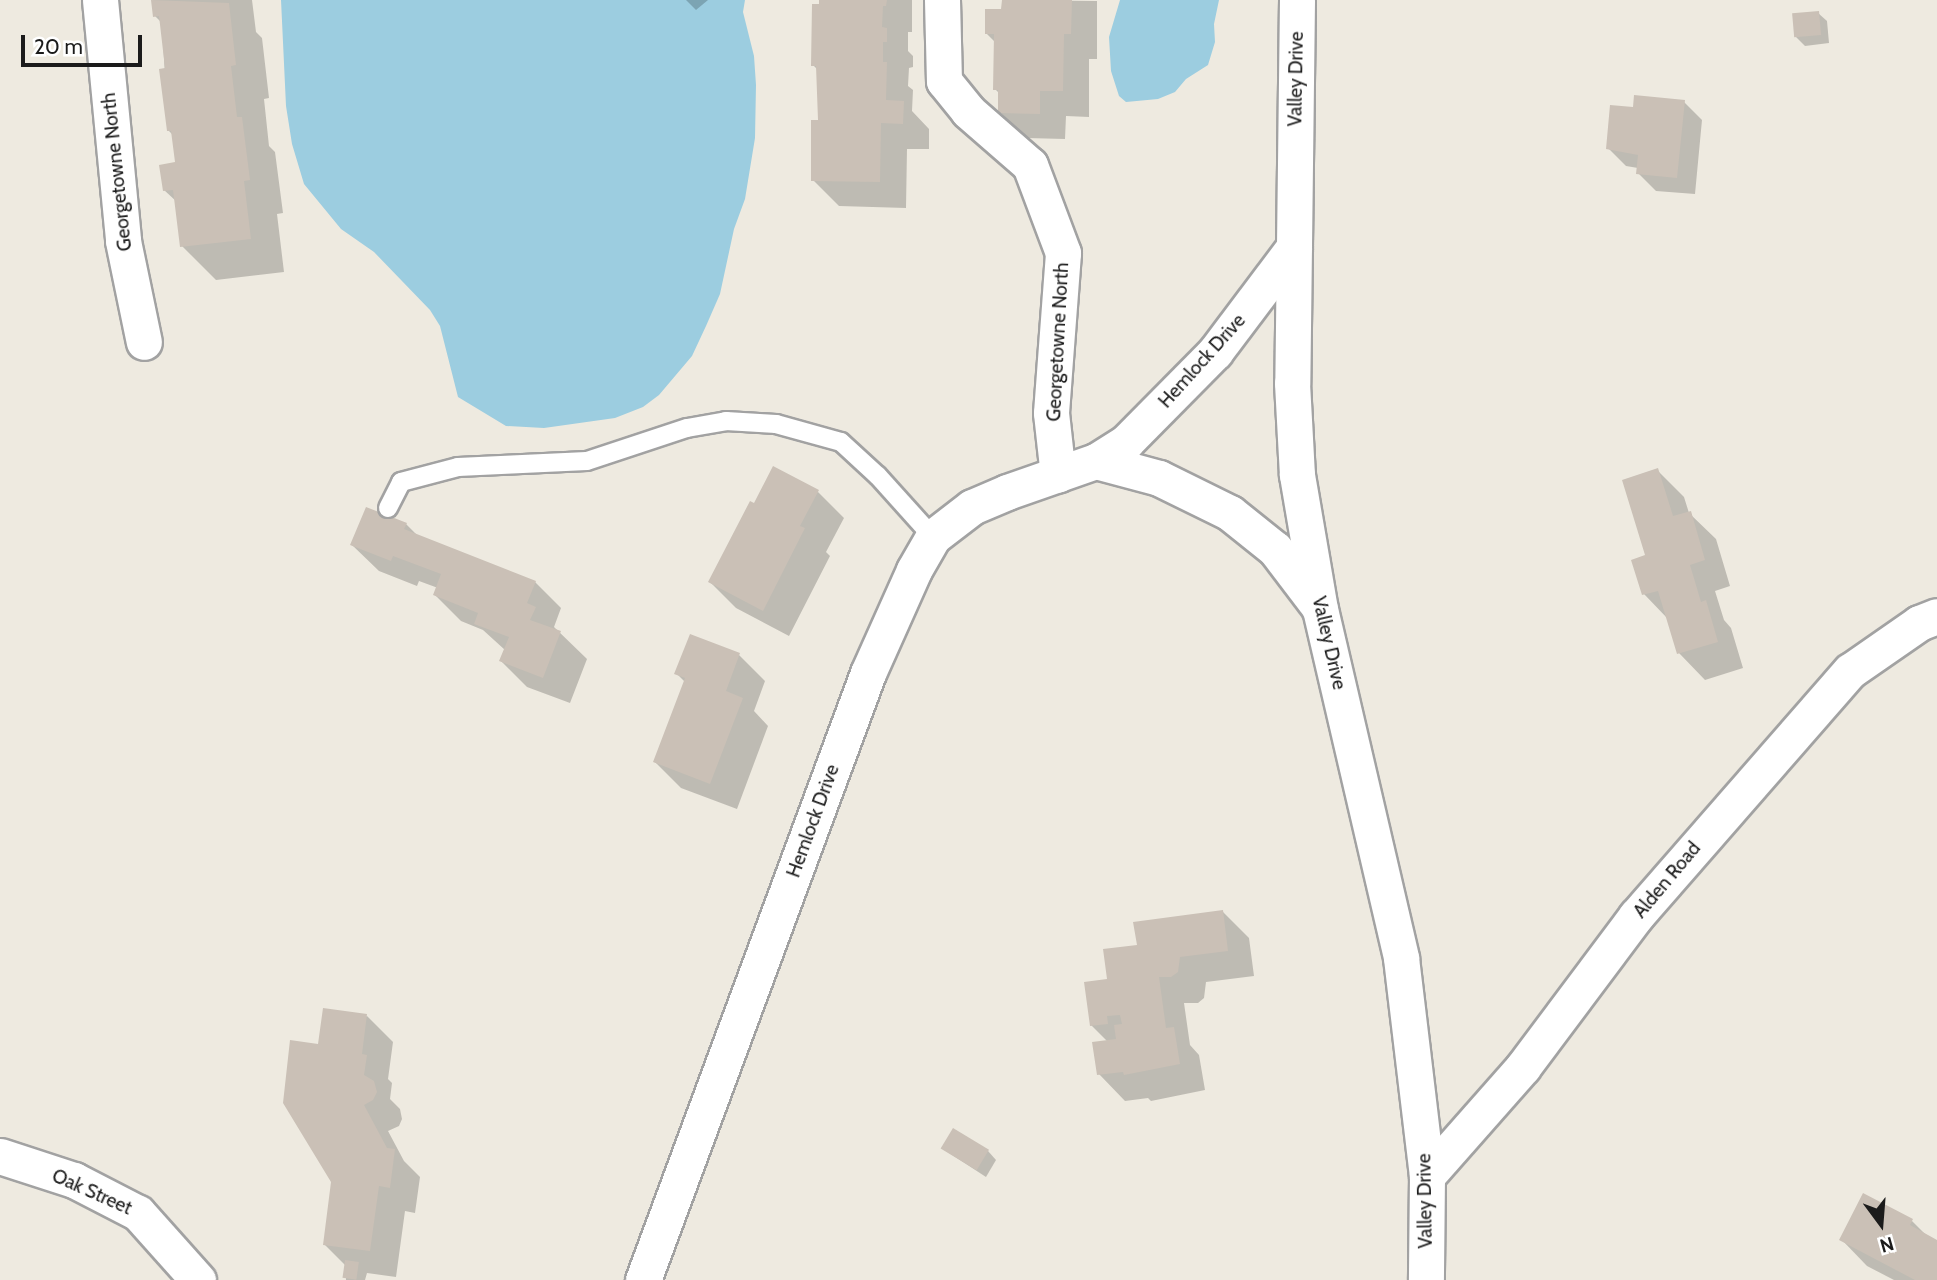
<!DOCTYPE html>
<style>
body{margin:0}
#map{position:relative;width:1937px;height:1280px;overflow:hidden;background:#eeeae0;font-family:Cabin,sans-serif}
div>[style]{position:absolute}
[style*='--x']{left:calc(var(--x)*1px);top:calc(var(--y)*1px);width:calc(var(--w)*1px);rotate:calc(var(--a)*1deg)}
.water>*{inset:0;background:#9ccde0}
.shadow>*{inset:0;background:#0003}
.building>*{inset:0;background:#cac0b6;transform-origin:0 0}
.roads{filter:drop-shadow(2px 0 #a2a2a2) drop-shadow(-2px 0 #a2a2a2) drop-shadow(0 2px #a2a2a2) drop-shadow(0 -2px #a2a2a2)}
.lane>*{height:18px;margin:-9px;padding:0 9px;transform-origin:9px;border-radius:9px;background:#fff}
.street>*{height:35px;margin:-17.5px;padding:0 17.5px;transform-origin:17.5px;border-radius:17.5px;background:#fff}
span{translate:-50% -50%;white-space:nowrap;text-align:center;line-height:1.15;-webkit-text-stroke:5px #fff;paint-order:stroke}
.street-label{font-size:19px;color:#1b1b1b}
.north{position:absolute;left:1846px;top:1189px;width:70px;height:70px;-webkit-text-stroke:5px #fff;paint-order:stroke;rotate:164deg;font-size:19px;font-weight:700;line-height:28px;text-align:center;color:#1b1b1b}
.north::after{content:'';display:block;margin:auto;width:24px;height:32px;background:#1b1b1b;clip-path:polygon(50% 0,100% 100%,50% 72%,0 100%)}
.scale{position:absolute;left:21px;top:35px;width:121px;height:32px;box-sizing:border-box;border:4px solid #1b1b1b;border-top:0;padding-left:9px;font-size:21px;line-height:24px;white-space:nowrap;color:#1b1b1b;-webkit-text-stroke:5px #fff;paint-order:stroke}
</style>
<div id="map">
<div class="water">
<i style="clip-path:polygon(281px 0,745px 0,743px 12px,754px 56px,756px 85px,755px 138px,745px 199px,734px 229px,720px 294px,706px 326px,692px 356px,659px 395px,643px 407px,615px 418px,544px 428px,506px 426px,458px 397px,440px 326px,430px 310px,374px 252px,341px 229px,304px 184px,292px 144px,286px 106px)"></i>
<i style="clip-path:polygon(1120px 0,1219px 0,1214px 24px,1215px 42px,1208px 65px,1186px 79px,1175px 92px,1158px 99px,1126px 102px,1119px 96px,1111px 71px,1109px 37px)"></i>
</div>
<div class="shadow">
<i style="clip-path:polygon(153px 0,252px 0,256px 32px,262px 38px,269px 98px,264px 99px,269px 146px,275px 152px,283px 213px,277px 214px,284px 272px,216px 280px,182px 246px,177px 202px,164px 190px,177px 164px,174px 136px,168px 130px,162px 23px,155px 16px)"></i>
<i style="clip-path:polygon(686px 0,708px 0,696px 10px)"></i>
<i style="clip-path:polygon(821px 0,912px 0,912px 32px,908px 32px,908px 51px,913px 56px,913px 67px,909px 68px,908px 86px,913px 90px,912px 111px,929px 129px,929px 149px,907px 149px,906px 208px,839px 206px,813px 180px,820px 122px,818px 70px,813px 65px)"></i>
<i style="clip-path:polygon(1003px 0,1097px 1px,1097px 59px,1089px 59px,1089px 117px,1066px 116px,1065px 139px,1026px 138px,1000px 112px,1000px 94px,995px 89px,995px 42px,986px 33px,1003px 11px)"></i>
<i style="clip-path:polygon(1818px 13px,1827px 21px,1829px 43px,1805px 46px,1796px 37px)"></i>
<i style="clip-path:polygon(1684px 102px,1702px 120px,1695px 194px,1656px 191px,1638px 173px,1638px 168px,1626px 166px,1608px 148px,1634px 109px)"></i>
<i style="clip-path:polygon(1657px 470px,1684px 497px,1689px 513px,1716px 539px,1730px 586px,1715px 591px,1724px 620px,1731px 628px,1743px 668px,1705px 680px,1679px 653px,1668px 619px,1644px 594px)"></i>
<i style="clip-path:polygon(818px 492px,844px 518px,826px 552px,830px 556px,789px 636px,736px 608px,710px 582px,754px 506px)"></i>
<i style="clip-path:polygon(406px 524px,418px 536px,535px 582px,561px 608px,554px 627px,587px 659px,570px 703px,527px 687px,501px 661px,505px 650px,483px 630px,461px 621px,435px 595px,438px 588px,419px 581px,417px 586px,379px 571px,352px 545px)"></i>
<i style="clip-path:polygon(739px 655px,765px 681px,754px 711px,768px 726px,737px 809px,681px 788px,655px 762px,685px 682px,677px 674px)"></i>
<i style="clip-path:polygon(1223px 912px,1249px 938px,1254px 976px,1206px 982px,1204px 998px,1198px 1003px,1184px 1003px,1190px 1045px,1199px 1055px,1205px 1090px,1151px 1101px,1148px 1098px,1125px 1101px,1099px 1074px,1108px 1042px,1091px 1025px,1109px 981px,1139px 947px)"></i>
<i style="clip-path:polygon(367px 1016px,393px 1042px,388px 1079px,392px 1083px,390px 1099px,400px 1109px,402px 1119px,399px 1126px,388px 1131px,404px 1161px,420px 1177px,415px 1213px,405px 1211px,396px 1277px,367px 1273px,365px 1280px,346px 1280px,346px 1266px,325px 1245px,333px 1182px,320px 1046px)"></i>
<i style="clip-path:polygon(943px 1149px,988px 1151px,996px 1160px,986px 1177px)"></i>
<i style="clip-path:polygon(1912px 1221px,1928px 1237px,1937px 1280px,1894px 1280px,1867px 1266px,1841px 1239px)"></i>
</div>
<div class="building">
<i style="clip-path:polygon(151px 0,229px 3px,236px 65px,231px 66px,237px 117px,242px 117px,250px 180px,244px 181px,251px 239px,180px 247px,173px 190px,163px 191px,159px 165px,175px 162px,171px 131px,167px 131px,159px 69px,165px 68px,159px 16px,153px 17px)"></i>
<i style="clip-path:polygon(819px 0,887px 0,886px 6px,883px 6px,882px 27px,887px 28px,887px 42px,883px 42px,883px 62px,887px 62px,886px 100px,904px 101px,903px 124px,881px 123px,880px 182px,811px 181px,811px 120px,818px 120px,816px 66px,811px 66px,812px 4px,819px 4px)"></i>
<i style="clip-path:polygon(1002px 0,1072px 0,1071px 34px,1064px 34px,1063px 91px,1040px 91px,1040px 114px,998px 113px,998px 90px,993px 90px,994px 34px,985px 34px,985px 9px,1001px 9px)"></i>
<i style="left:1819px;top:11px;width:24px;height:27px;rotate:85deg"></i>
<i style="clip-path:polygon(1634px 95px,1685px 100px,1677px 178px,1636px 174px,1638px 155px,1606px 149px,1610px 105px,1633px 107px)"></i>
<i style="clip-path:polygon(773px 466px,819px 490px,800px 526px,805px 528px,763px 611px,708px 582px,750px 501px,754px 503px)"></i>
<i style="clip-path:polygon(1658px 468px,1673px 516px,1691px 511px,1705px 560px,1690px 565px,1701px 602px,1706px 600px,1718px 642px,1677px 654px,1658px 591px,1642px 595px,1631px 560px,1645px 555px,1622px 480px)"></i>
<i style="clip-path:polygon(366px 507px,407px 523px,404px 529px,536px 581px,527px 603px,536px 607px,530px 620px,561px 631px,543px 678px,499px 661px,509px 637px,474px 624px,478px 613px,433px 595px,441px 574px,393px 556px,391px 561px,350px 545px)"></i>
<i style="clip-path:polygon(690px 634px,740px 653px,726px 691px,743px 698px,710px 784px,653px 762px,685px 678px,674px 674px)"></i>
<i style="clip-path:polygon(1223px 910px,1228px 951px,1180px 957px,1178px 972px,1171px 977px,1159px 977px,1166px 1028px,1174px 1027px,1180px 1064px,1124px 1075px,1123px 1072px,1097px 1075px,1092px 1042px,1116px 1039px,1114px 1025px,1122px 1024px,1120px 1015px,1107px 1016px,1108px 1024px,1090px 1026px,1084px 982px,1107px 979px,1103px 949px,1137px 945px,1133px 922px)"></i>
<i style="clip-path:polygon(323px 1008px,367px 1014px,362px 1054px,367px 1055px,364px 1075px,374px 1081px,377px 1092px,373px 1100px,364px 1105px,387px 1148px,395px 1149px,390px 1188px,379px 1186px,370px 1251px,323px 1245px,331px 1182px,283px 1103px,290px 1040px,318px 1044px)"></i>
<i style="left:953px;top:1128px;width:42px;height:24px;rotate:31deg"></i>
<i style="clip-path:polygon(1863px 1193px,1913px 1219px,1910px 1225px,1937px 1240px,1937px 1280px,1915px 1280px,1839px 1240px)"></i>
<i style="left:345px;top:1260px;width:14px;height:18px;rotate:8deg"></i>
</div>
<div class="roads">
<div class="lane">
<i style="--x:388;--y:508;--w:29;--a:-63"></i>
<i style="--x:401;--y:482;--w:59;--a:-14.7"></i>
<i style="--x:458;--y:467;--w:129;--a:-2.7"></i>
<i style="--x:587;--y:461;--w:105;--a:-18.3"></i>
<i style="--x:687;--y:428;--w:40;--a:-10"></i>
<i style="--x:726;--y:421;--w:50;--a:3.4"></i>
<i style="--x:776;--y:424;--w:67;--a:15.5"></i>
<i style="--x:841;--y:442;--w:50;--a:42.6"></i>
<i style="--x:878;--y:476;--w:82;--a:48"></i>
</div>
<div class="street">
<i style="--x:100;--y:0;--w:242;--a:84.5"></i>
<i style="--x:123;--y:241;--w:103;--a:78.3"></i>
<i style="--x:942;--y:0;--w:81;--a:88.6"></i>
<i style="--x:944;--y:81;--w:38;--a:51"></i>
<i style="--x:968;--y:111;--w:82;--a:41.1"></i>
<i style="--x:1030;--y:165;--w:94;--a:69.4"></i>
<i style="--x:1063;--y:253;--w:160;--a:94.3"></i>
<i style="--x:1051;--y:413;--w:62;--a:83.6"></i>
<i style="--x:1297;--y:0;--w:383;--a:90.7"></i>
<i style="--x:1292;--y:383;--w:92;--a:86.9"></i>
<i style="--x:1297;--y:475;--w:136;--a:80.3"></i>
<i style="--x:1320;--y:609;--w:358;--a:76.9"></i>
<i style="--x:1401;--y:958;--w:220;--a:83.2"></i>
<i style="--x:1427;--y:1176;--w:104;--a:90.6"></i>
<i style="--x:1096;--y:461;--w:65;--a:15.1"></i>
<i style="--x:1159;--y:478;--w:79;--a:26.2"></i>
<i style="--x:1230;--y:513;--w:58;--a:38.7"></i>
<i style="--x:1275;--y:549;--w:68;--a:52.8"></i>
<i style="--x:0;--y:1156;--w:78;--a:18"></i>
<i style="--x:74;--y:1180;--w:72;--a:27.3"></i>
<i style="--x:138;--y:1213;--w:90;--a:48.2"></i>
<i style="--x:1427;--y:1176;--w:145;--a:-48.6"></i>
<i style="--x:1523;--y:1067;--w:189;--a:-53.2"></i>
<i style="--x:1636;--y:916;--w:325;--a:-48.9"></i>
<i style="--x:1850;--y:671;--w:84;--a:-34.8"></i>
<i style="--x:1919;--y:623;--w:19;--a:-21"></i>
<i style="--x:643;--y:1280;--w:647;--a:-69.66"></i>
<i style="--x:868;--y:673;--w:113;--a:-65.9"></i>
<i style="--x:914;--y:570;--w:38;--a:-60"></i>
<i style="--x:933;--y:537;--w:49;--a:-37.6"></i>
<i style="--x:972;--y:507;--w:38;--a:-23"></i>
<i style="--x:1007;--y:492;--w:94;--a:-19.2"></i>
<i style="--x:1096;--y:461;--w:36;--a:-32"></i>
<i style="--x:1126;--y:442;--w:127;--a:-45.3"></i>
<i style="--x:1215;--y:352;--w:131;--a:-53"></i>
</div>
</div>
<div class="street-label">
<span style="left:1296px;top:79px;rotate:-89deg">Valley Drive</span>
<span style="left:117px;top:172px;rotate:-96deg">Georgetowne North</span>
<span style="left:1058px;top:342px;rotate:-87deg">Georgetowne North</span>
<span style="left:1202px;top:361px;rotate:-48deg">Hemlock Drive</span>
<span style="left:1329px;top:643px;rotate:77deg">Valley Drive</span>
<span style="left:813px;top:821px;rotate:-70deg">Hemlock Drive</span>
<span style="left:1667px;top:880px;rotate:-50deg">Alden Road</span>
<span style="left:92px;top:1192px;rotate:24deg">Oak Street</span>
<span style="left:1425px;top:1201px;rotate:-91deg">Valley Drive</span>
</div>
<div class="north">N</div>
<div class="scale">20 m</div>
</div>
